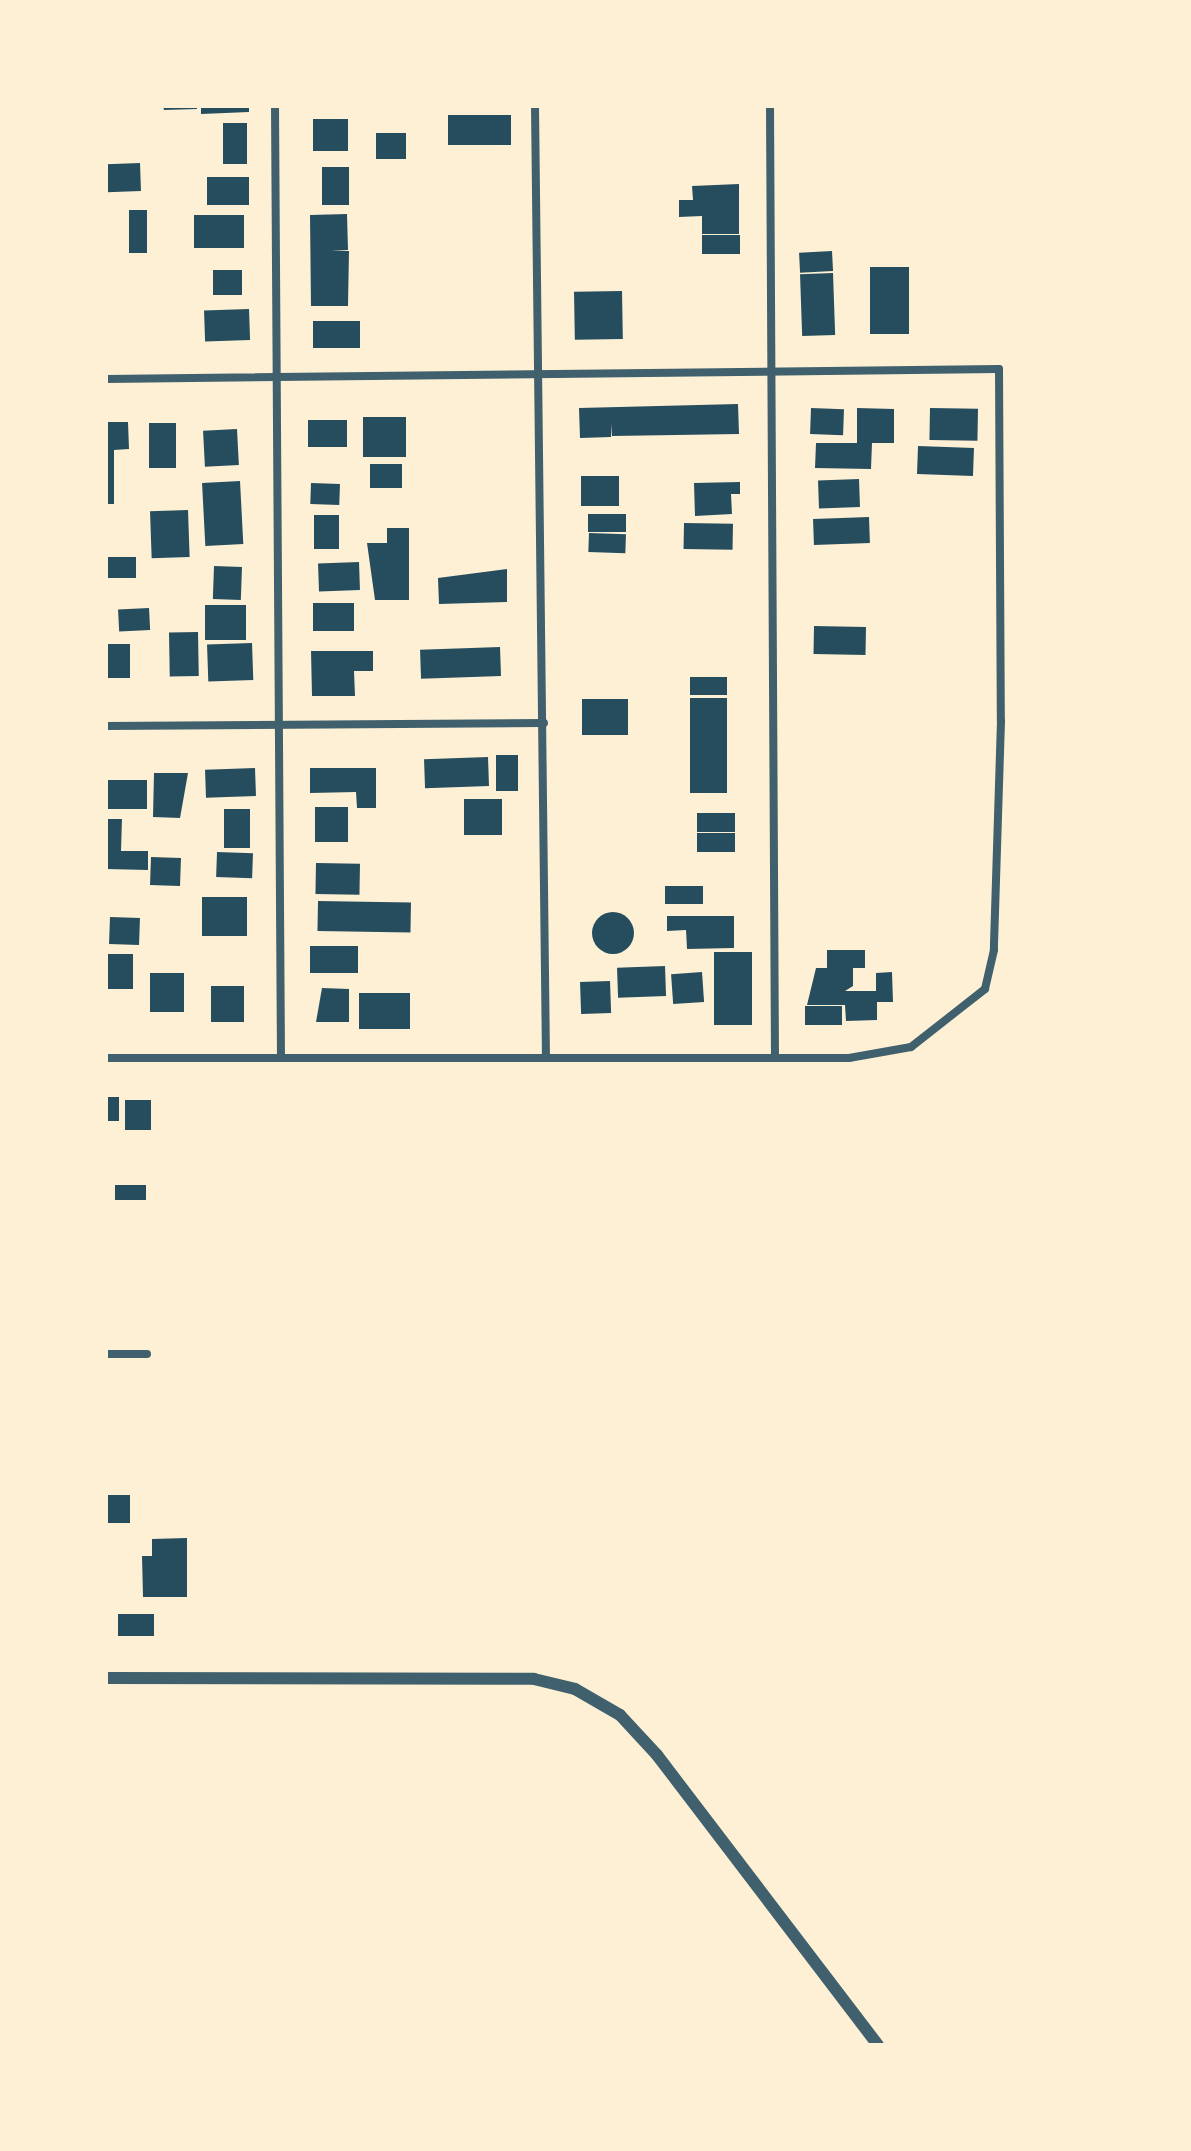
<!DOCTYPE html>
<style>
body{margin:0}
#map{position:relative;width:1191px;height:2151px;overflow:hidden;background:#fdf0d5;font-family:Montserrat,sans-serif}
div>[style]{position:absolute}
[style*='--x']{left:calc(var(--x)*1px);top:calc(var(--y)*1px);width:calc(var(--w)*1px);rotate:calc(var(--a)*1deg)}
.building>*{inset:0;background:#264d5e;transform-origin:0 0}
.round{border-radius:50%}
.minor>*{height:8px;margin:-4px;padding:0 4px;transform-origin:4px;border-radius:4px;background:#3f606c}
.tertiary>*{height:12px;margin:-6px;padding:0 6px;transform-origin:6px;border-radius:6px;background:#3f606c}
span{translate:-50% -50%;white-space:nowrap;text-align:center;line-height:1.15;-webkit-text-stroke:8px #fdf0d5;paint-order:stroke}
.frame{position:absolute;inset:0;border:108px solid #fdf0d5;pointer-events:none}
</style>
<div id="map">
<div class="building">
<i style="clip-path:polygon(163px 106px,197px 106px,197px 109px,164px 110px)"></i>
<i style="clip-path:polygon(201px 106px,249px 106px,249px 112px,201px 114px)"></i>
<i style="left:448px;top:115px;width:63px;height:30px"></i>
<i style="left:348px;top:119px;width:32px;height:35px;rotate:90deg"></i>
<i style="left:223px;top:123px;width:24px;height:41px"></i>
<i style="left:376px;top:133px;width:30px;height:26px"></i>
<i style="left:140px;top:163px;width:28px;height:34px;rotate:88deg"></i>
<i style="left:322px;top:167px;width:27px;height:38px"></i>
<i style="left:249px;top:177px;width:28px;height:42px;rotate:90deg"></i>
<i style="clip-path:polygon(739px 184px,739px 234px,702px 234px,702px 216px,679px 217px,679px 200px,693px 200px,692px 186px)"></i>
<i style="left:129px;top:210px;width:18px;height:43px"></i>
<i style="clip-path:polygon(347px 214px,348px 250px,331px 251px,349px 251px,348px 306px,311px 306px,310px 215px)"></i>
<i style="left:244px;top:215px;width:33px;height:50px;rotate:90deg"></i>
<i style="left:740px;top:235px;width:19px;height:38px;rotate:90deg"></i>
<i style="left:832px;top:251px;width:20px;height:33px;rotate:87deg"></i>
<i style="left:870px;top:267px;width:39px;height:67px"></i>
<i style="left:213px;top:270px;width:29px;height:25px"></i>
<i style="left:833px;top:273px;width:62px;height:33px;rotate:88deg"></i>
<i style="left:622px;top:291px;width:48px;height:48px;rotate:89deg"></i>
<i style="left:249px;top:309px;width:31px;height:45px;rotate:88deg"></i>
<i style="left:313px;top:321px;width:47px;height:27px"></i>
<i style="clip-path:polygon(738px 404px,739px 434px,612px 436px,612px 424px,611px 437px,580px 438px,579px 408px)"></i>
<i style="left:811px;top:408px;width:33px;height:26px;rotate:2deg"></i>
<i style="clip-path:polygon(857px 408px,894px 409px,894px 443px,872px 443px,871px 469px,815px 468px,816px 443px,857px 443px)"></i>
<i style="left:930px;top:408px;width:48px;height:32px;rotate:1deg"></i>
<i style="left:363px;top:417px;width:43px;height:40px"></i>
<i style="left:308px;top:420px;width:39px;height:27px"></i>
<i style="clip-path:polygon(106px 422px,128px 422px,129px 449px,114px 450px,114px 504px,106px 504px)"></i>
<i style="left:149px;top:423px;width:27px;height:45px"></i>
<i style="left:237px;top:429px;width:36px;height:34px;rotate:87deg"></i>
<i style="left:918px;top:446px;width:56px;height:28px;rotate:2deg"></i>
<i style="left:370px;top:464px;width:32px;height:24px"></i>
<i style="left:619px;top:476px;width:30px;height:38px;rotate:90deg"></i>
<i style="left:859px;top:479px;width:28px;height:41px;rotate:88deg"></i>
<i style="left:240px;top:481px;width:63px;height:38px;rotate:87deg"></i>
<i style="clip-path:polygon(740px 482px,740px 494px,731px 494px,732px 514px,695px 516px,694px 483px)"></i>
<i style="left:311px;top:483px;width:29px;height:21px;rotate:2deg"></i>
<i style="left:188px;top:510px;width:47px;height:38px;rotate:88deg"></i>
<i style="left:588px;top:514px;width:38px;height:18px"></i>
<i style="left:314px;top:515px;width:25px;height:34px"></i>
<i style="left:869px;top:517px;width:26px;height:56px;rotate:88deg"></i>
<i style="left:684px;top:523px;width:49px;height:26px;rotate:1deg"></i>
<i style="clip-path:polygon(387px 528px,409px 528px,409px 600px,375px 600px,367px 543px,387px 543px)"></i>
<i style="left:589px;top:533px;width:37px;height:19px;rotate:2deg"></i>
<i style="left:106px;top:557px;width:30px;height:21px"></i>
<i style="left:359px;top:562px;width:28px;height:41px;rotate:88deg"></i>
<i style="left:214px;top:566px;width:28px;height:33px;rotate:2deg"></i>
<i style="clip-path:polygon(507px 569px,507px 602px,439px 604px,438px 578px)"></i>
<i style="left:313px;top:603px;width:41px;height:28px"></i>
<i style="left:205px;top:605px;width:41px;height:35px"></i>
<i style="left:149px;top:608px;width:22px;height:31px;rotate:87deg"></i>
<i style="left:814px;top:626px;width:52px;height:28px;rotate:1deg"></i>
<i style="left:198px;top:632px;width:44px;height:29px;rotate:89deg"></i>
<i style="left:252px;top:643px;width:37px;height:45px;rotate:88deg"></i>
<i style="left:106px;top:644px;width:24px;height:34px"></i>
<i style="left:500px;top:647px;width:29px;height:80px;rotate:88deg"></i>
<i style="clip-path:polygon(311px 651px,373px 651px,373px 671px,354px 671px,355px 696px,312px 696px)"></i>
<i style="left:727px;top:677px;width:18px;height:37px;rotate:90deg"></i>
<i style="left:690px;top:698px;width:37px;height:95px"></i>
<i style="left:582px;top:699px;width:46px;height:36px"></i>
<i style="left:496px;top:755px;width:22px;height:36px"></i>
<i style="left:488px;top:757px;width:29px;height:64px;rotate:88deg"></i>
<i style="left:255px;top:768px;width:28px;height:50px;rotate:88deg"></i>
<i style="clip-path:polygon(310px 768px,376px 768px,376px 808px,357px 808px,356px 792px,310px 793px)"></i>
<i style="clip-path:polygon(154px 773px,188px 773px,180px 818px,153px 817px)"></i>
<i style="left:106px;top:780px;width:41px;height:29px"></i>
<i style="left:464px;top:799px;width:38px;height:36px"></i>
<i style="left:315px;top:807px;width:33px;height:35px"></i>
<i style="left:250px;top:809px;width:39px;height:26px;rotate:90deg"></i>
<i style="left:735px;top:813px;width:19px;height:38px;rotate:90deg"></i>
<i style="clip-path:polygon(106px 819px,122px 819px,121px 851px,148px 851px,148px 870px,106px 869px)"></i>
<i style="left:697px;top:833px;width:38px;height:19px"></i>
<i style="left:217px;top:852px;width:36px;height:25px;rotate:2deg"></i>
<i style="left:151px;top:857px;width:30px;height:28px;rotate:2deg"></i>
<i style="left:316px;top:863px;width:44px;height:31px;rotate:1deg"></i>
<i style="left:665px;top:886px;width:38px;height:18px"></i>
<i style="left:202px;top:897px;width:45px;height:39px"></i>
<i style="left:318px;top:901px;width:93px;height:30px;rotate:1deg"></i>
<i class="round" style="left:592px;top:912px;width:42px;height:42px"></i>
<i style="clip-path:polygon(667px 916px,734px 916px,734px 948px,687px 949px,686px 930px,667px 931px)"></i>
<i style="left:110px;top:917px;width:30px;height:27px;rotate:2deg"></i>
<i style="left:310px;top:946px;width:48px;height:27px"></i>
<i style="clip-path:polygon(827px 950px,865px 950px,865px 968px,853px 968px,853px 986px,845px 991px,876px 991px,876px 973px,892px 972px,893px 1002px,877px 1002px,877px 1020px,846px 1021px,845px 1005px,807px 1005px,816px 968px,827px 968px)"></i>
<i style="left:714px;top:952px;width:38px;height:73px"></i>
<i style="left:106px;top:954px;width:27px;height:35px"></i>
<i style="left:665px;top:966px;width:30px;height:48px;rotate:88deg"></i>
<i style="left:702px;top:972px;width:30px;height:31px;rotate:86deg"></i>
<i style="left:150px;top:973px;width:34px;height:39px"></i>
<i style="left:610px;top:981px;width:32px;height:30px;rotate:88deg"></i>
<i style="left:211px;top:986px;width:33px;height:36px"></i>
<i style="clip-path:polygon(322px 988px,349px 989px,349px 1022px,316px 1022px)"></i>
<i style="left:359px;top:993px;width:51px;height:36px"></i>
<i style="left:805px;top:1006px;width:37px;height:19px"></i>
<i style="left:106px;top:1097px;width:13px;height:24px"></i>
<i style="left:125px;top:1100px;width:26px;height:30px"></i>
<i style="left:115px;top:1185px;width:31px;height:15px"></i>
<i style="left:106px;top:1495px;width:24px;height:28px"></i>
<i style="clip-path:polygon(187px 1538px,187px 1597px,143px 1597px,142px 1556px,152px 1556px,152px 1539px)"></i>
<i style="left:154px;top:1614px;width:22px;height:36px;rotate:90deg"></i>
</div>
<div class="minor">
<i style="--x:275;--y:106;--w:952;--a:89.64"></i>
<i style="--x:535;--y:106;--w:952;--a:89.34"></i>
<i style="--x:770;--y:106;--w:952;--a:89.7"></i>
<i style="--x:106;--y:379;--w:893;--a:-0.64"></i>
<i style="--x:999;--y:369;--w:352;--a:89.7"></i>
<i style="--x:1001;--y:721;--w:229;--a:91.8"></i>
<i style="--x:994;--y:950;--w:40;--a:103"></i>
<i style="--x:985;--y:989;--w:94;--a:141.9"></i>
<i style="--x:911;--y:1047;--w:63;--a:169.9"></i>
<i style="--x:849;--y:1058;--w:743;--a:180"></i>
<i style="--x:106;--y:726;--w:438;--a:-0.4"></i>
<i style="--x:106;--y:1354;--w:41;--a:0"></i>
</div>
<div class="tertiary">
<i style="--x:106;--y:1678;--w:428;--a:0.1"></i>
<i style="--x:534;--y:1679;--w:42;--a:13.7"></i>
<i style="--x:575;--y:1689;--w:52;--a:30"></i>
<i style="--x:620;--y:1715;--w:54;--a:47.2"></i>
<i style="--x:657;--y:1755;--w:365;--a:52.7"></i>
</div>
<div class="frame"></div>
</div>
